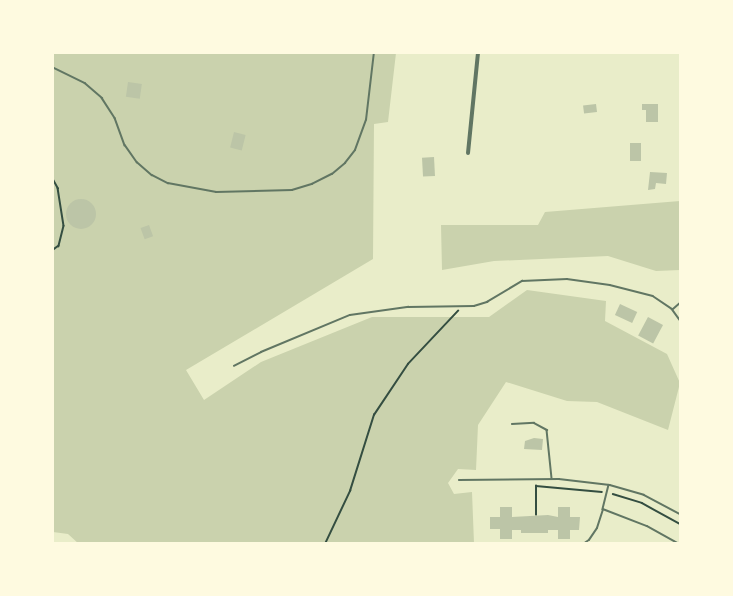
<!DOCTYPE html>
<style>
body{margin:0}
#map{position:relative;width:733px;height:596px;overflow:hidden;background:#e9edc9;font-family:"IBM Plex Sans",sans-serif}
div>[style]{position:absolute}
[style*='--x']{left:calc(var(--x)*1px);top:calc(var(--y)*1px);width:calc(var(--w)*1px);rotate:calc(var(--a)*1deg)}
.green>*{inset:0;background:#cad2ad}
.building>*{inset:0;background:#bcc5a7;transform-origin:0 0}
.round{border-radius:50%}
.path>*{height:1.5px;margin:-0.75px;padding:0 0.75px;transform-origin:0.75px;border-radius:0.75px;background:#344e41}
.service>*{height:1.5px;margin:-0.75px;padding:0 0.75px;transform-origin:0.75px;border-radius:0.75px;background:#617663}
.minor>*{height:4px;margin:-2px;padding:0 2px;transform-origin:2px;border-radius:2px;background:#617663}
span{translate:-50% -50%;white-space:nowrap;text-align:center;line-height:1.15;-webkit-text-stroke:5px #fefae0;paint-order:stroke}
.frame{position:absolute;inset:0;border:54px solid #fefae0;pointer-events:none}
</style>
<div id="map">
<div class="green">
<i style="clip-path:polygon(53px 53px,396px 53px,388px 122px,374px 124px,373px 259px,186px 370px,204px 400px,261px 362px,372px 317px,489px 317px,527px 290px,606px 301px,605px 321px,667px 354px,680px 383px,668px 430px,597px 402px,567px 401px,506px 382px,478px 425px,476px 470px,458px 469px,448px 483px,454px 494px,472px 492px,474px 543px,79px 544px,68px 534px,53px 532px)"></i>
<i style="clip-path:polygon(680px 201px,680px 270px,656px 271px,608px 256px,494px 261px,442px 270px,441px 225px,538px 225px,545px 212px)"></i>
</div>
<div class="building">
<i style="left:128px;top:82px;width:14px;height:15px;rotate:8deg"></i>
<i style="left:596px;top:104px;width:8px;height:13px;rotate:83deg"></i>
<i style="clip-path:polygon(642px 104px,658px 104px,658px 122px,646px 122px,646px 110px,642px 110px)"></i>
<i style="left:234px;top:132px;width:12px;height:16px;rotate:14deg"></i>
<i style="left:630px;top:143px;width:11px;height:18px"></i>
<i style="left:434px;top:157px;width:19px;height:12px;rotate:87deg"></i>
<i style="clip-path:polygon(650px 172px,667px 173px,666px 184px,656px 183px,655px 189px,648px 190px)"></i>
<i class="round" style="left:66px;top:199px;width:30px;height:30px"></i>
<i style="left:149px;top:225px;width:12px;height:9px;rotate:70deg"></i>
<i style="left:620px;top:304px;width:19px;height:12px;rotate:25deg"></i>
<i style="left:648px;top:317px;width:17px;height:21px;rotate:28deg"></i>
<i style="clip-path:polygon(534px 438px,543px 439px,542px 450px,524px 449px,525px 441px)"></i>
<i style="clip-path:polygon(500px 507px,512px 507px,512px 517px,548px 515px,558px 517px,558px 507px,570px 507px,570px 517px,580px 517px,579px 530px,570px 530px,570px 539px,558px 539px,558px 530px,548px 530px,548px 533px,521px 533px,521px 530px,512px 530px,512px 539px,500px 539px,500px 529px,490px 529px,490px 517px,500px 517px)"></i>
</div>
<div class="path">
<i style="--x:52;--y:177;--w:13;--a:61"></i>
<i style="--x:58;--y:188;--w:38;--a:81"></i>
<i style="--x:64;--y:226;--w:21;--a:104"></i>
<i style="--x:59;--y:246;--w:9;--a:144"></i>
<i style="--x:613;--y:494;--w:30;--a:17"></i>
<i style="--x:642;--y:503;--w:43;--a:28.9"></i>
<i style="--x:536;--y:515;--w:29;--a:-90"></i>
<i style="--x:536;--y:486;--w:66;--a:5.2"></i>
<i style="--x:325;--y:544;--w:59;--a:-64.7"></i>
<i style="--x:350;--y:491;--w:80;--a:-72.5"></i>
<i style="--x:374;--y:415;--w:61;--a:-56.3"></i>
<i style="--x:408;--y:364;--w:73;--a:-46.7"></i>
</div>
<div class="service">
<i style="--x:52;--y:67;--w:37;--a:26"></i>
<i style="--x:85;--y:83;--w:23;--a:41"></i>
<i style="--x:102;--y:98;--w:24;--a:57"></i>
<i style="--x:115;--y:118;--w:29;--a:70"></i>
<i style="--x:125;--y:145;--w:21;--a:55"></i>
<i style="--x:137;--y:162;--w:20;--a:41"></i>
<i style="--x:152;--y:175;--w:18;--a:27"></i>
<i style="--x:168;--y:183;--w:49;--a:10.6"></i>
<i style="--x:216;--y:192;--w:76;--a:-1.5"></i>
<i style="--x:292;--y:190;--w:21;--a:-17"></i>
<i style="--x:312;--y:184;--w:22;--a:-27"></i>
<i style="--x:332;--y:174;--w:17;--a:-40"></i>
<i style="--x:345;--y:163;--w:16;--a:-52"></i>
<i style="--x:355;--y:150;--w:32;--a:-70"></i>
<i style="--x:366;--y:120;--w:68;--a:-83.3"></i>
<i style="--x:673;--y:309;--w:9;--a:-41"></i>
<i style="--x:234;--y:366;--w:30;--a:-27"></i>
<i style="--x:261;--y:352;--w:96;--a:-22.6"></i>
<i style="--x:350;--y:315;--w:59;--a:-7.9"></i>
<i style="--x:408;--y:307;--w:66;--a:-0.9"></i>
<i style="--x:474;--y:306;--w:14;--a:-17"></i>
<i style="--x:487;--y:302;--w:41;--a:-31"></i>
<i style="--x:522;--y:281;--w:45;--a:-2.5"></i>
<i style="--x:567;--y:279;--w:43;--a:7.9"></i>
<i style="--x:610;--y:285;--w:44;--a:14.3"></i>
<i style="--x:653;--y:296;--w:23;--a:34"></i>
<i style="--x:672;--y:309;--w:14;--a:54"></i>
<i style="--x:512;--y:424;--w:22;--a:-3"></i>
<i style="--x:534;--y:423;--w:15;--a:28"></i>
<i style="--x:547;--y:430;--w:48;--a:84.1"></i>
<i style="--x:459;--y:480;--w:100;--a:-0.6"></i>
<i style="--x:559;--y:479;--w:51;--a:6.7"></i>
<i style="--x:610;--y:485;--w:35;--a:16"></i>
<i style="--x:644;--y:495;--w:41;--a:27.8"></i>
<i style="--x:609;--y:485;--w:25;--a:104"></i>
<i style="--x:603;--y:509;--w:47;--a:21.1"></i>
<i style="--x:647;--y:526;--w:37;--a:29"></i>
<i style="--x:583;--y:544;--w:7;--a:-34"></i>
<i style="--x:589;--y:540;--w:14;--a:-56"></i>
<i style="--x:597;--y:528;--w:19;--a:-72"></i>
</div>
<div class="minor">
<i style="--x:468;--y:153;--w:101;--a:-84.3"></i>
</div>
<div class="frame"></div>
</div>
